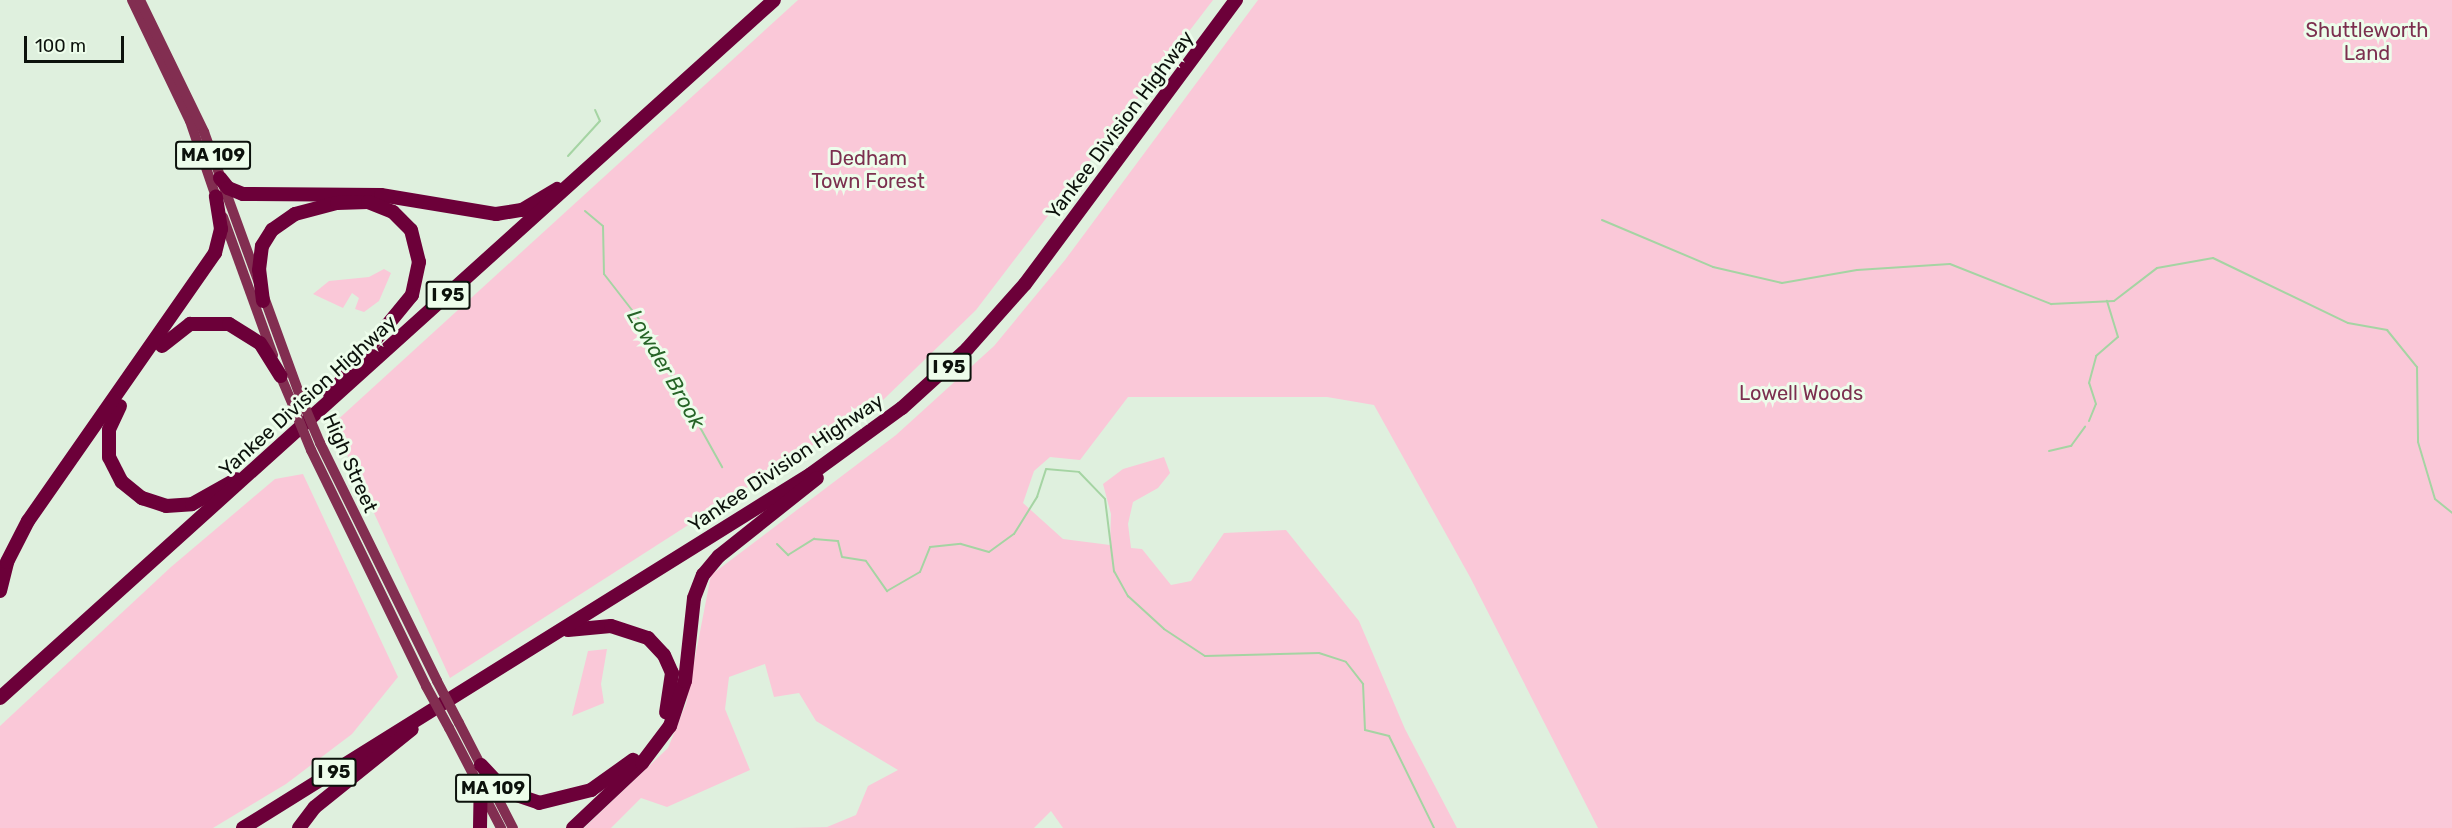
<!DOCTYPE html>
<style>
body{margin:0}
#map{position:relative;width:2452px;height:828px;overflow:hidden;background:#dff0de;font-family:Rubik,sans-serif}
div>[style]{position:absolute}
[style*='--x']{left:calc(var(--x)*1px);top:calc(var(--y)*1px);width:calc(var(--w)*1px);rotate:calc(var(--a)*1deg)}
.green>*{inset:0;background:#fac8d8}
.stream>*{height:2px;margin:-1px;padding:0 1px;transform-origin:1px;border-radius:1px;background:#a5d4a3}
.primary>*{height:10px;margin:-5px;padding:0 5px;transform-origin:5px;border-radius:5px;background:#822e51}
.motorway>*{height:14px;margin:-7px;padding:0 7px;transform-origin:7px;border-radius:7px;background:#6c0039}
.primary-bridge>*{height:10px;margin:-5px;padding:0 5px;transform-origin:5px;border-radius:5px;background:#822e51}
span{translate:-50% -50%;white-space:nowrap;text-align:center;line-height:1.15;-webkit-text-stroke:6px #edfdeb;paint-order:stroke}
.shield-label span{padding:2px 4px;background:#edfdeb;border:2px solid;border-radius:4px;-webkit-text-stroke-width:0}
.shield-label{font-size:18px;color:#0c120c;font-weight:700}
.park-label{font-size:20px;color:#7c2f4f}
.street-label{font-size:20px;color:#0c120c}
.water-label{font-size:21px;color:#266427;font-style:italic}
.scale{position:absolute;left:24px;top:36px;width:100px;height:27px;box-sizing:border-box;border:3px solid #0c120c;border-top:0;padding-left:8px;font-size:18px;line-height:21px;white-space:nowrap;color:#0c120c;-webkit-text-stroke:4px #edfdeb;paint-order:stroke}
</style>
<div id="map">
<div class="green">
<i style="clip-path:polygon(798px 0,1213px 0,976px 310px,883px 400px,450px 678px,333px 424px)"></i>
<i style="clip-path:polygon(1258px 0,2452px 0,2452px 828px,1598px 828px,1470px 577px,1374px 405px,1327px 397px,1128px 397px,1080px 460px,1050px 457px,1034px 471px,1023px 503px,1063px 539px,1110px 545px,1111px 514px,1103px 484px,1123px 469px,1164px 457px,1170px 473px,1158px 488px,1133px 502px,1128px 524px,1131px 548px,1142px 549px,1171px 585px,1191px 581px,1224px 533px,1286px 530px,1359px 621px,1405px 729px,1457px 828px,1063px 828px,1051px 811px,1034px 828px,790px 828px,827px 827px,856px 815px,868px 786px,898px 770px,816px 721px,799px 693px,774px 697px,765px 664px,729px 677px,725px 709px,750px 770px,667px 807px,641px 798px,611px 828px,584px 828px,668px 748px,686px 704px,711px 575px,896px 435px,994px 346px,1065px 260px)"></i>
<i style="clip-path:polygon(384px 269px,391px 273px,379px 301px,364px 312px,355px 309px,359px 298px,352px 293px,343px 308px,313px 294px,329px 281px,369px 277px)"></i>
<i style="clip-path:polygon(303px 474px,398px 677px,352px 734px,286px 784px,213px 828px,0 828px,0 726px,171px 567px,275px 479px)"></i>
<i style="clip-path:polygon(607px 649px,601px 684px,604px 703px,572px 716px,588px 651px)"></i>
</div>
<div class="stream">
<i style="--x:568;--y:156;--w:47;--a:-47.6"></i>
<i style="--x:600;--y:121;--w:12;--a:-114"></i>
<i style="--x:585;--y:211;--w:23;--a:40"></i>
<i style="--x:603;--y:226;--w:48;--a:88.8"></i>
<i style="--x:604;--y:274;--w:62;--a:52.2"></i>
<i style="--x:642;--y:323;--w:165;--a:60.9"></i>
<i style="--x:1602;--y:220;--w:121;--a:22.9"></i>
<i style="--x:1713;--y:267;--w:71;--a:13.1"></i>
<i style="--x:1782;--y:283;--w:76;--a:-9.8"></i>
<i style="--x:1857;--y:270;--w:93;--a:-3.7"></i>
<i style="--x:1950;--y:264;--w:109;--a:21.6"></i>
<i style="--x:2051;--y:304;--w:63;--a:-2.7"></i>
<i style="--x:2114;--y:301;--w:54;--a:-37.5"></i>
<i style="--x:2157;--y:268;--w:57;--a:-10.1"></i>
<i style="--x:2213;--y:258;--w:150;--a:25.7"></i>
<i style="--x:2348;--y:323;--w:40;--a:10"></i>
<i style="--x:2387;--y:330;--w:48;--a:51"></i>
<i style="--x:2417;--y:367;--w:75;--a:89.2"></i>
<i style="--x:2418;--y:442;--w:59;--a:73.4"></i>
<i style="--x:2435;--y:499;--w:22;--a:39"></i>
<i style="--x:2089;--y:421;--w:18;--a:-68"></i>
<i style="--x:2096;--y:404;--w:22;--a:-108"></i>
<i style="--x:2089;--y:383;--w:28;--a:-75"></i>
<i style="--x:2096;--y:356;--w:29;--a:-41"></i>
<i style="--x:2118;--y:337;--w:38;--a:-107"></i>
<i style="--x:2049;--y:451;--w:23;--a:-13"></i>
<i style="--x:2071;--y:446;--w:24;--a:-54"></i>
<i style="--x:777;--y:544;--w:16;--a:45"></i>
<i style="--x:788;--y:555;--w:31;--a:-32"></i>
<i style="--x:814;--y:539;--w:24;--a:5"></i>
<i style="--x:838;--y:541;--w:16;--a:76"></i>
<i style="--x:842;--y:557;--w:24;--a:9"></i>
<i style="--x:866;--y:561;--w:37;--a:55"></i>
<i style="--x:887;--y:591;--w:38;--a:-30"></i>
<i style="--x:920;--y:572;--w:27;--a:-68"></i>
<i style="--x:930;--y:547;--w:31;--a:-6"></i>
<i style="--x:961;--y:544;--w:29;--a:16"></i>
<i style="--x:989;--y:552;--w:31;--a:-36"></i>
<i style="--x:1014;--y:534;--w:44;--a:-58.1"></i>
<i style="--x:1037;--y:497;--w:29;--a:-72"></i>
<i style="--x:1046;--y:469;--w:33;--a:5"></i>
<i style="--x:1079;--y:472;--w:37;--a:46"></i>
<i style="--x:1105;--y:499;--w:73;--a:82.9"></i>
<i style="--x:1114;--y:571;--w:29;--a:61"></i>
<i style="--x:1128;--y:596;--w:49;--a:42.5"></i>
<i style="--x:1164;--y:629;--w:49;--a:33.4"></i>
<i style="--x:1205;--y:656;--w:114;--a:-1.5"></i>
<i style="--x:1319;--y:653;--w:28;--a:18"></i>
<i style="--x:1346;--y:662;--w:28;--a:52"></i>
<i style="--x:1363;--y:684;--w:46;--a:87.5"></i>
<i style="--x:1365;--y:730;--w:25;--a:14"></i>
<i style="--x:1389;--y:736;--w:102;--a:63.9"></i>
</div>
<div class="primary">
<i style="--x:132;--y:0;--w:134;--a:64.4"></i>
<i style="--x:190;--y:121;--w:87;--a:71.1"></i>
<i style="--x:140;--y:0;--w:147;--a:64.1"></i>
<i style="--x:204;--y:132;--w:283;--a:70"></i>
<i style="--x:223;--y:217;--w:147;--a:70.1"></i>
<i style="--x:278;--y:370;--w:39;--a:67"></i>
<i style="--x:320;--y:443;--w:265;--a:63.8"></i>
<i style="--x:311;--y:450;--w:263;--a:64"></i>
<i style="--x:459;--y:723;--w:118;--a:62.8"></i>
<i style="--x:449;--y:728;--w:113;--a:62.5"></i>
</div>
<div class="motorway">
<i style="--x:220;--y:178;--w:13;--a:51"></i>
<i style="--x:228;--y:188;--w:16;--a:22"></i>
<i style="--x:243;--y:194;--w:138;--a:0.4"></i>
<i style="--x:381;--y:195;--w:117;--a:9.4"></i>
<i style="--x:496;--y:214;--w:26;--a:-9"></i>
<i style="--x:522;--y:210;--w:41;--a:-31"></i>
<i style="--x:263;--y:301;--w:31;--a:-97"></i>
<i style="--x:259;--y:270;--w:24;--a:-83"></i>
<i style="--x:262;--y:246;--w:19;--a:-58"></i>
<i style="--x:272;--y:230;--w:28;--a:-35"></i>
<i style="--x:295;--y:214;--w:43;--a:-14.7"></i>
<i style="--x:337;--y:203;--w:31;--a:-2"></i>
<i style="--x:368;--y:202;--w:27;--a:22"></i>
<i style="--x:393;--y:212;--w:25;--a:45"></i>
<i style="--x:411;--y:230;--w:33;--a:76"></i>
<i style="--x:419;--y:262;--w:34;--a:102"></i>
<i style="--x:412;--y:295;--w:129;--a:129.4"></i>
<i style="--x:162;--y:346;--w:36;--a:-38"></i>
<i style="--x:190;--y:324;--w:39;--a:0"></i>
<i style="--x:229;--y:324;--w:36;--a:32"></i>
<i style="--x:260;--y:343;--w:39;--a:58"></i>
<i style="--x:120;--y:406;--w:26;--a:115"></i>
<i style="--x:109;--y:430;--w:27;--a:90"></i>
<i style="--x:109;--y:457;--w:28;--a:63"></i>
<i style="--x:122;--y:482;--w:26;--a:39"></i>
<i style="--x:142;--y:498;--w:25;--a:18"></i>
<i style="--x:166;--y:506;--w:26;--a:-4"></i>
<i style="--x:192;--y:504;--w:51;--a:-29.1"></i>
<i style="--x:0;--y:591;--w:30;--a:-76"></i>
<i style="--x:7;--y:562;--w:46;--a:-62.9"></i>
<i style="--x:28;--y:521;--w:327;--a:-55.1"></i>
<i style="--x:215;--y:253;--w:25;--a:-76"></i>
<i style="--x:221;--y:229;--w:33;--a:-99"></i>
<i style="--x:568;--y:630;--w:43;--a:-5.3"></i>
<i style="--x:611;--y:626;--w:39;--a:18"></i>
<i style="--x:648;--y:638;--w:23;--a:47"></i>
<i style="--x:664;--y:655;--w:20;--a:66"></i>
<i style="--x:672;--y:673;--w:40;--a:98.5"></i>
<i style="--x:0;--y:698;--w:1042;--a:-42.04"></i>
<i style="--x:481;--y:765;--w:35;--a:47"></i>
<i style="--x:505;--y:791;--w:36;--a:19"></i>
<i style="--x:539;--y:803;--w:54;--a:-14"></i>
<i style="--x:591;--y:790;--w:52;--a:-35.5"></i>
<i style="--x:243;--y:828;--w:669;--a:-31.93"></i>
<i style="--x:811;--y:474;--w:112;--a:-36"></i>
<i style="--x:902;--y:408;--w:88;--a:-42.2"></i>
<i style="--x:967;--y:349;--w:87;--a:-48.3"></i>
<i style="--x:1025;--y:284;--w:354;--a:-53.4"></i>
<i style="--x:299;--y:828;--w:26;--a:-53"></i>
<i style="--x:315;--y:807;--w:124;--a:-38.8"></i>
<i style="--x:480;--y:828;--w:39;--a:-89"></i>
<i style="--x:573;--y:828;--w:95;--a:-43.3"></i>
<i style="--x:642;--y:763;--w:46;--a:-52.9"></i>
<i style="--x:670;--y:726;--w:47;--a:-71.6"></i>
<i style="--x:685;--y:681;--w:83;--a:-83.8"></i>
<i style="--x:694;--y:598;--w:25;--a:-69"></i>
<i style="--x:703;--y:575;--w:25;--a:-50"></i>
<i style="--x:719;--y:556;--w:125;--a:-38.5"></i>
</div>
<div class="primary-bridge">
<i style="--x:301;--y:398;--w:49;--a:67.1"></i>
<i style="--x:293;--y:406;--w:48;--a:67.8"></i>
<i style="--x:437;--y:681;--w:47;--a:62.4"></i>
<i style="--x:426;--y:686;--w:48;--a:61.3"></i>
</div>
<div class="shield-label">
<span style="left:213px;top:155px">MA 109</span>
<span style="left:448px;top:295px">I 95</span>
<span style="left:949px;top:367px">I 95</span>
<span style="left:334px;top:772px">I 95</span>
<span style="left:493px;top:788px">MA 109</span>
</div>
<div class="park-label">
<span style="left:2367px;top:42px">Shuttleworth<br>Land</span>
<span style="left:868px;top:170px">Dedham<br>Town Forest</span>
<span style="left:1801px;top:393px">Lowell Woods</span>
</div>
<div class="street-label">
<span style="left:1120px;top:125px;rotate:-53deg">Yankee Division Highway</span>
<span style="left:308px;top:396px;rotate:-42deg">Yankee Division Highway</span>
<span style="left:350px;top:463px;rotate:66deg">High Street</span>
<span style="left:786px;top:463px;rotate:-34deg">Yankee Division Highway</span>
</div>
<div class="water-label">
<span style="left:666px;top:369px;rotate:60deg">Lowder Brook</span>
</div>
<div class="scale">100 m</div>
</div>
